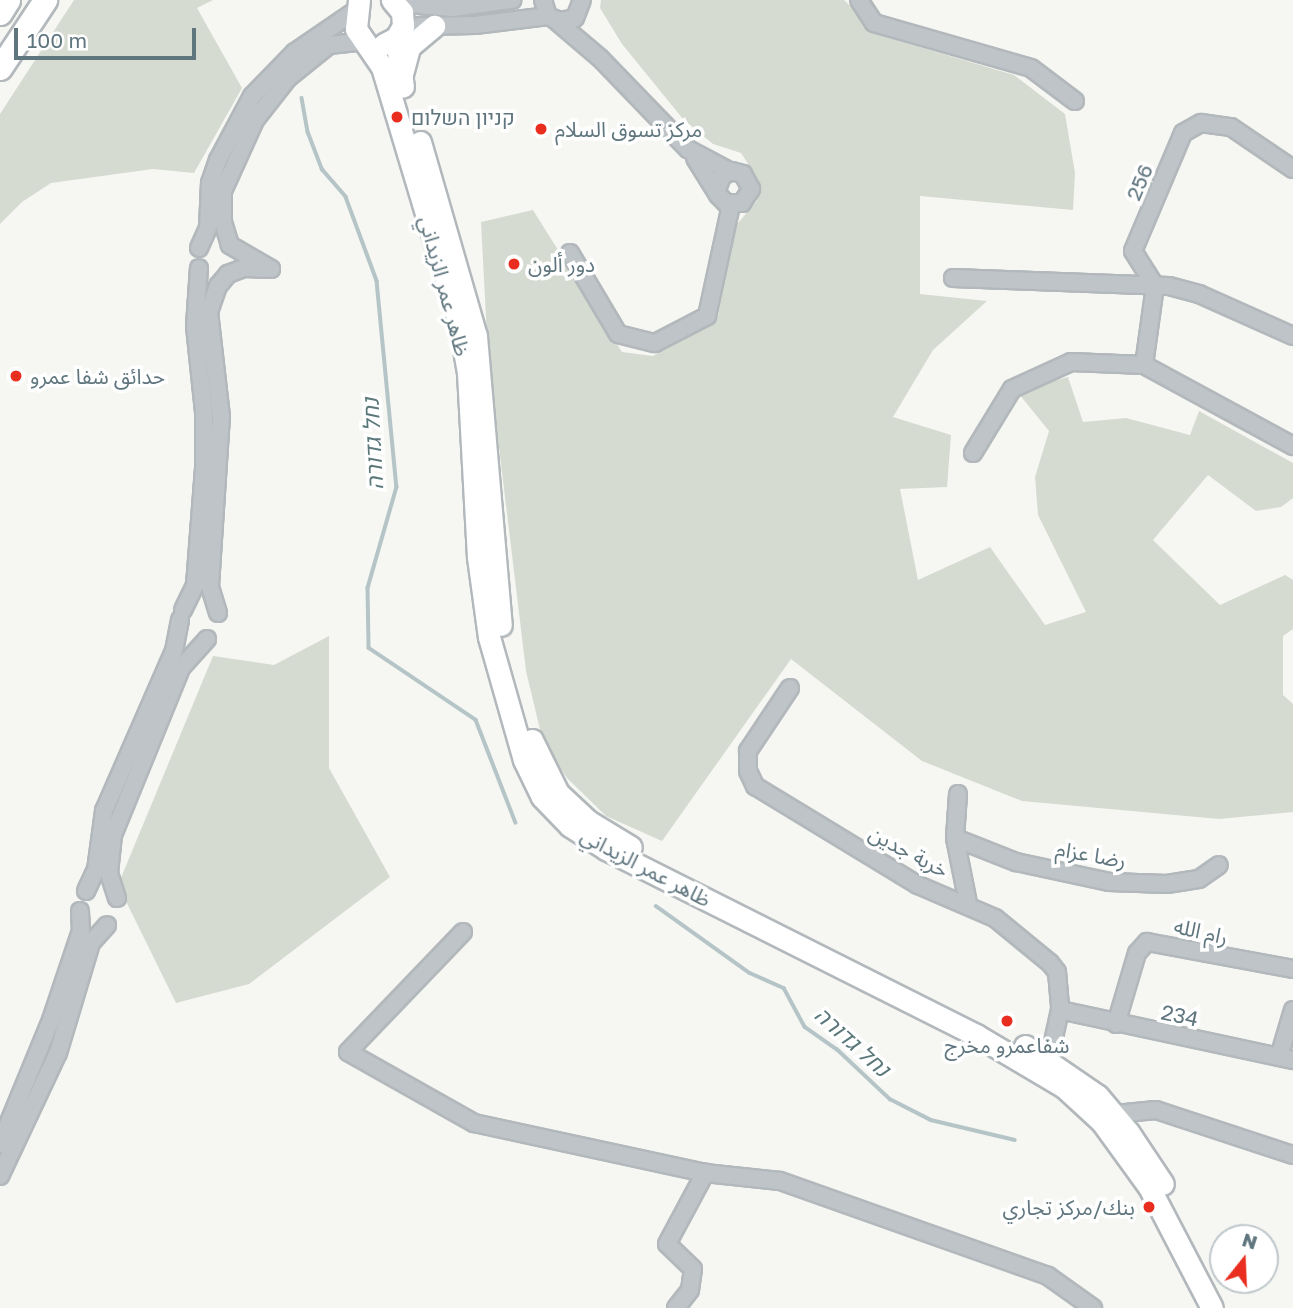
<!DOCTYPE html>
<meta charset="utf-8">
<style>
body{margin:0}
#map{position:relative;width:1293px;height:1308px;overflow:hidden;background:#f6f6f2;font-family:"Golos Text","Noto Sans Arabic",Heebo,sans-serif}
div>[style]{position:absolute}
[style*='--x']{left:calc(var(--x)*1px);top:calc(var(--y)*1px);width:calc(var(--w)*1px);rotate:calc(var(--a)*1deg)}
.green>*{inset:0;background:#d6dbd1}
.stream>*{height:3.5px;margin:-1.75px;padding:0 1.75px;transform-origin:1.75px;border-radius:1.75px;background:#b5c5c7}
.roads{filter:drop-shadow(2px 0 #b2b8bb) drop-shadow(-2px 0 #b2b8bb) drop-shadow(0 2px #b2b8bb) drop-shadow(0 -2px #b2b8bb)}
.minor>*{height:16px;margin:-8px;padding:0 8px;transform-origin:8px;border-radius:8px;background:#bec4c7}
.major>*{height:21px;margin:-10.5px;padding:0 10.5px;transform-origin:10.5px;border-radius:10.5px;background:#fff}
.highway>*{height:23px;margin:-11.5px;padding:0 11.5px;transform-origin:11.5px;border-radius:11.5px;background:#fff}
.dots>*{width:19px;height:19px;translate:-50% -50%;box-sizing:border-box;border:4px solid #fff;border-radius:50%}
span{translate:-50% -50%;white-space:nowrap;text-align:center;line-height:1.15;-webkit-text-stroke:7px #fff;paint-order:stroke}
.poi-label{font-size:21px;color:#60767f}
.left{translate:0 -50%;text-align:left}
.right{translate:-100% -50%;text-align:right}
.street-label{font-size:21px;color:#60767f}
.water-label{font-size:23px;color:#5a777a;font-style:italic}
.north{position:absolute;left:1209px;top:1224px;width:70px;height:70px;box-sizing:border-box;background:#fff;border:2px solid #bfc8cc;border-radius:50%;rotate:18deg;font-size:19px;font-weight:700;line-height:28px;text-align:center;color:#60767f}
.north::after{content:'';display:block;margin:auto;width:24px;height:32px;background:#e92d1f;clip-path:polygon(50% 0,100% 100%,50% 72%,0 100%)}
.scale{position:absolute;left:14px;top:28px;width:182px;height:32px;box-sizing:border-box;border:4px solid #60767f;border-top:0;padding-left:9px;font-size:21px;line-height:24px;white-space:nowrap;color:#60767f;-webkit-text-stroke:5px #fff;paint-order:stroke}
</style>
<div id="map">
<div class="green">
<i style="clip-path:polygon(74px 0,213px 0,197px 8px,242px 88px,194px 173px,153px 169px,51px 183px,22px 202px,0 224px,0 114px)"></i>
<i style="clip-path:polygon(601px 0,844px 0,882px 36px,1014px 75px,1065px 114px,1075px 173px,1073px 210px,920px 196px,920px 294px,987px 301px,933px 350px,893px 417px,951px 435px,947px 487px,900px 489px,918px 580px,990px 547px,1045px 625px,1086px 612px,1038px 515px,1035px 477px,1049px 431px,1019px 394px,1042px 384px,1068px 377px,1083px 422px,1126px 418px,1190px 435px,1199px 411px,1293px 463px,1293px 498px,1281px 507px,1256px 511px,1208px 475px,1153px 540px,1220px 605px,1285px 575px,1293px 580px,1293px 629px,1283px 636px,1283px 695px,1293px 704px,1293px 812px,1219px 819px,1022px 801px,922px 761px,791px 659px,662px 841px,606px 816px,567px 778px,543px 742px,526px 671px,488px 356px,481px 222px,533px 210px,622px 352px,653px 356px,718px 317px,731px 231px,757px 201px,754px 173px,741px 153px,713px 144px,683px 119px,622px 44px,600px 8px)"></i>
<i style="clip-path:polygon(329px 636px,329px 768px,390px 877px,249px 984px,176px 1003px,118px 885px,213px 656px,274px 665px)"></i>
</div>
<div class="stream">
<i style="--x:302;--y:98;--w:35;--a:80"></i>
<i style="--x:308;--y:132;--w:40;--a:69"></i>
<i style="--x:322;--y:169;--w:37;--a:49"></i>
<i style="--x:346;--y:197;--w:90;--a:69.7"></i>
<i style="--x:377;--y:281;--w:207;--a:84.5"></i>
<i style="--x:397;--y:487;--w:105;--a:106"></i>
<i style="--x:368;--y:588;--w:60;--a:89"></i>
<i style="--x:369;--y:648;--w:129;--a:33.9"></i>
<i style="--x:476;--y:720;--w:110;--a:68.8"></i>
<i style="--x:656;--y:906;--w:115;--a:35.5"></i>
<i style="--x:750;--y:973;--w:37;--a:24"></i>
<i style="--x:784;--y:988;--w:44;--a:61.7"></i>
<i style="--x:805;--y:1027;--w:39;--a:35"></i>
<i style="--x:837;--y:1049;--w:73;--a:43.3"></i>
<i style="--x:890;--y:1099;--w:46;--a:27.1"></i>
<i style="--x:931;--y:1120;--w:86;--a:13.4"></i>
</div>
<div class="roads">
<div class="minor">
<i style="--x:543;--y:0;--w:17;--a:73"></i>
<i style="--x:548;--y:16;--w:13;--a:23"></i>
<i style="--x:560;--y:21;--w:15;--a:-11"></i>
<i style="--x:575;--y:18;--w:19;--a:-69"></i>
<i style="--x:859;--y:0;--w:27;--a:57"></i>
<i style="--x:874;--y:23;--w:163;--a:16"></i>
<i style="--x:1031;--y:68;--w:55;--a:36.9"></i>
<i style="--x:396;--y:3;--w:56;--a:5.1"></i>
<i style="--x:452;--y:8;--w:61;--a:-7.6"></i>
<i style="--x:554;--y:19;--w:60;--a:40.3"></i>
<i style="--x:600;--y:58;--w:127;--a:46"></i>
<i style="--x:688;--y:149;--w:49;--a:28.1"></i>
<i style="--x:400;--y:33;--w:21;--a:-19"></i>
<i style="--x:420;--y:26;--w:55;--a:-1"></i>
<i style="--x:475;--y:25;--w:74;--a:-7"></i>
<i style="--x:695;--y:158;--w:44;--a:58.1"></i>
<i style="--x:718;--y:195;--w:11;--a:45"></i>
<i style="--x:726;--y:203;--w:16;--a:0"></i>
<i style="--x:742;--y:203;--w:17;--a:-57"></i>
<i style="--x:751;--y:189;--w:17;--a:-118"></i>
<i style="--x:743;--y:174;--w:11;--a:-165"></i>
<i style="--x:732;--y:171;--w:11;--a:153"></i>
<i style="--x:722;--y:176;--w:15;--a:110"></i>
<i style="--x:199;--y:248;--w:22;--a:-66"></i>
<i style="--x:208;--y:228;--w:45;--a:-87.5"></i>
<i style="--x:210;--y:183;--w:24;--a:-71"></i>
<i style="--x:218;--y:160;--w:72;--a:-62"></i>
<i style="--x:252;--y:96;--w:62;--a:-45.7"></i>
<i style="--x:295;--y:52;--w:76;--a:-34.3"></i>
<i style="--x:570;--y:253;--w:94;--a:59.3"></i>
<i style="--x:618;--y:334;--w:38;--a:14"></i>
<i style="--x:655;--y:343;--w:59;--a:-27.4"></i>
<i style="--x:707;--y:316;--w:114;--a:-77.8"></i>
<i style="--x:953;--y:278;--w:216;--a:2.1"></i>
<i style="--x:1169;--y:286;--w:31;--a:15"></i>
<i style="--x:1199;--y:294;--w:103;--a:24.1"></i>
<i style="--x:1144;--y:365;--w:80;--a:-82.1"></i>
<i style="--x:1155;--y:286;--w:41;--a:-122.2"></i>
<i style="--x:1133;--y:251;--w:128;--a:-67"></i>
<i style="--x:1183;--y:133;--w:21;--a:-29"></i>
<i style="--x:1201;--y:123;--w:30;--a:8"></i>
<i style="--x:1231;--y:127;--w:75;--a:34.1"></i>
<i style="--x:973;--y:453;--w:75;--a:-58.6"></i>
<i style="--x:1012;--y:389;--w:65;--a:-24.6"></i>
<i style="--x:1071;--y:362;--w:73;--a:2.4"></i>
<i style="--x:1144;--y:365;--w:170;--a:28.5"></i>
<i style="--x:183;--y:610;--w:28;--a:-64"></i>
<i style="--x:195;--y:585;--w:116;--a:-85.6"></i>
<i style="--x:204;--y:469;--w:57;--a:-90"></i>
<i style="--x:204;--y:412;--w:86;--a:-96"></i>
<i style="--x:195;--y:326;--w:58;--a:-86.1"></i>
<i style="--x:218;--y:613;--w:28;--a:-107"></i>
<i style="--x:210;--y:586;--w:169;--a:-86.3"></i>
<i style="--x:221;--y:417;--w:106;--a:-96.5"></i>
<i style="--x:209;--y:312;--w:28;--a:-71"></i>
<i style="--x:218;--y:286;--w:16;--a:-50"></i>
<i style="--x:228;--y:274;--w:17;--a:-21"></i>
<i style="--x:244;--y:268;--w:27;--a:2"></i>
<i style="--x:271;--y:269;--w:48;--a:-149.7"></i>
<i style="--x:230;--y:245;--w:24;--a:-107"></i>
<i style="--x:223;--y:222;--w:31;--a:-90"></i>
<i style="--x:223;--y:191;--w:78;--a:-65.7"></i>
<i style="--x:255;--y:120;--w:53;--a:-51.8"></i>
<i style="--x:288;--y:78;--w:53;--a:-38.8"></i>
<i style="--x:329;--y:45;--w:38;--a:-6"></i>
<i style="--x:790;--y:688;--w:76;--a:123.7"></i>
<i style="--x:748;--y:751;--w:20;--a:90"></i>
<i style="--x:748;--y:771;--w:17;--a:65"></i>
<i style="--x:755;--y:786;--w:191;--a:31.3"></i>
<i style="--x:918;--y:885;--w:84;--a:23.2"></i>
<i style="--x:995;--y:918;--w:71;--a:39.3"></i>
<i style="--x:1050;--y:963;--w:11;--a:52"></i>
<i style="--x:1057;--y:972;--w:38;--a:85"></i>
<i style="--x:1060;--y:1010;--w:51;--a:102.4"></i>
<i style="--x:958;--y:794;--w:44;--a:93.9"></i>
<i style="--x:955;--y:838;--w:66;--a:78.7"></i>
<i style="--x:955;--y:838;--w:66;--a:21.5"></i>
<i style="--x:1016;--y:862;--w:95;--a:12.1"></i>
<i style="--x:1109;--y:882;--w:58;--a:2"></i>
<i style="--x:1167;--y:884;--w:32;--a:-9"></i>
<i style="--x:1199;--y:879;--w:24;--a:-35"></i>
<i style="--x:86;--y:891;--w:23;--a:-65"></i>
<i style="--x:96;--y:870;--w:60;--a:-82.3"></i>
<i style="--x:104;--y:811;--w:175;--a:-66.4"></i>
<i style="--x:174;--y:651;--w:32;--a:-79"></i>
<i style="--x:117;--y:898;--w:26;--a:-108"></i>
<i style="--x:109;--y:873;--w:38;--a:-84"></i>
<i style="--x:113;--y:835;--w:180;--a:-67.8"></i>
<i style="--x:181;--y:668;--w:39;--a:-48"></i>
<i style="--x:463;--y:932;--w:166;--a:133.8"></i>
<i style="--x:348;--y:1052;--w:145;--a:29.4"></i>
<i style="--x:474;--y:1123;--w:236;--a:12.2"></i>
<i style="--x:705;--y:1173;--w:75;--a:6.1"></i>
<i style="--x:780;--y:1181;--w:284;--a:19.5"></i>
<i style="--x:1048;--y:1276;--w:55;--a:35.4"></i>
<i style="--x:1060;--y:1010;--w:238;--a:12.1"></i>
<i style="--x:1116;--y:1024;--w:74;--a:-73.5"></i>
<i style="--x:1137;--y:953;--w:15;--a:-48"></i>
<i style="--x:1147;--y:942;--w:148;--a:10.5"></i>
<i style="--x:1279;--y:1057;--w:49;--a:-73.4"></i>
<i style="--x:1115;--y:1114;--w:41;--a:-5.6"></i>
<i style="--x:1156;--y:1110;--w:144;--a:18.2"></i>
<i style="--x:0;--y:1144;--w:134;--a:-67.6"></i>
<i style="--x:51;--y:1020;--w:94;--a:-71.4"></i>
<i style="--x:81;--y:931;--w:20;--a:-93"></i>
<i style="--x:0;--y:1176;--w:136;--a:-64.8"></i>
<i style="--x:58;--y:1053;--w:115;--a:-73.3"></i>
<i style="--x:91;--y:943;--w:24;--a:-48"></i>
<i style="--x:676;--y:1308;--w:23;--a:-52"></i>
<i style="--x:690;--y:1290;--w:21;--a:-82"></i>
<i style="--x:693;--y:1269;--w:36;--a:-136"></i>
<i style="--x:667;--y:1244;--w:81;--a:-61.8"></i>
</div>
<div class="major">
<i style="--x:359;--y:0;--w:29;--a:96"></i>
<i style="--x:356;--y:29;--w:46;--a:55.6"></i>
<i style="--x:382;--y:67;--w:271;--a:73.3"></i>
<i style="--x:460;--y:327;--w:47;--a:80.1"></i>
<i style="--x:468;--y:373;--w:184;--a:86.9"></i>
<i style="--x:478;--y:557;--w:81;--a:82.2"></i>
<i style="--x:489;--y:637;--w:128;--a:74.1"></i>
<i style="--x:524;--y:760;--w:41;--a:64.1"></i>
<i style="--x:542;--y:797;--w:40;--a:46"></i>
<i style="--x:570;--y:826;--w:43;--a:32.6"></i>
<i style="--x:606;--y:849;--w:414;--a:26.7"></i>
<i style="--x:976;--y:1035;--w:102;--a:30.6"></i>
<i style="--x:1064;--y:1087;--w:52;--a:42.6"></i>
<i style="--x:1102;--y:1122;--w:80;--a:54.1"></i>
<i style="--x:1149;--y:1187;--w:136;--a:62.5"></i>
<i style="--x:396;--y:38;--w:49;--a:81.9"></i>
<i style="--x:384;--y:44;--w:13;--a:-27"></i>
<i style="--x:396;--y:38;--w:14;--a:-60"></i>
<i style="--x:403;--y:26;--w:14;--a:-94"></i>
<i style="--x:402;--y:12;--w:16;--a:-130"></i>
<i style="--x:402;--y:74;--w:28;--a:-75"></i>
<i style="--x:409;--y:47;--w:33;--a:-40"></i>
<i style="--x:420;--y:142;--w:202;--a:73.9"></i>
<i style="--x:476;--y:336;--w:290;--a:85.1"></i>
<i style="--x:532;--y:740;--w:59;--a:63.9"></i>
<i style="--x:558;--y:793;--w:41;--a:43"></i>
<i style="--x:588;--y:821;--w:50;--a:31.2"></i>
<i style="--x:1025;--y:1046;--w:88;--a:34.4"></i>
<i style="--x:1098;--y:1096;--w:48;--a:50"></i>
<i style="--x:1129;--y:1133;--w:61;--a:56.3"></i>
</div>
<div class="highway">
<i style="--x:0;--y:13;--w:15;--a:-58"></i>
<i style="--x:0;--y:68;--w:82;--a:-56.5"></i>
</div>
</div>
<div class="dots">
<i style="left:397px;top:117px;background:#e92d1f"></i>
<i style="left:541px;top:129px;background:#e92d1f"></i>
<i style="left:514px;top:264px;background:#e92d1f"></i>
<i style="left:16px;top:376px;background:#e92d1f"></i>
<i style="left:1007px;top:1021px;background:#e92d1f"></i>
<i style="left:1149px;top:1207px;background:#e92d1f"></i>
</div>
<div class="poi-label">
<span class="left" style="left:411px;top:117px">קניון השלום</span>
<span class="left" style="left:555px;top:129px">مركز تسوق السلام</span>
<span class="left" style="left:528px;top:264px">دور ألون</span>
<span class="left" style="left:30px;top:376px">حدائق شفا عمرو</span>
<span style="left:1007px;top:1045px">شفاعمرو مخرج</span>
<span class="right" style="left:1135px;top:1207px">بنك/مركز تجاري</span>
</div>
<div class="street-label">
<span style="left:1139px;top:182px;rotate:-67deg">256</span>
<span style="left:445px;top:286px;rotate:75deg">ظاهر عمر الزيداني</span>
<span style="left:909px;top:851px;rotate:28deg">خربة جدين</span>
<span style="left:1091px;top:854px;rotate:10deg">رضا عزام</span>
<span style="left:646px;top:867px;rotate:28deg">ظاهر عمر الزيداني</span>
<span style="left:1201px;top:931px;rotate:13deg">رام الله</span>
<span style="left:1180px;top:1015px;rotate:12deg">234</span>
</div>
<div class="water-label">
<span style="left:372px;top:444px;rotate:-93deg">נחל גדורה</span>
<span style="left:853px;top:1041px;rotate:42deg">נחל גדורה</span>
</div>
<div class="north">N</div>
<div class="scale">100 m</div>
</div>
